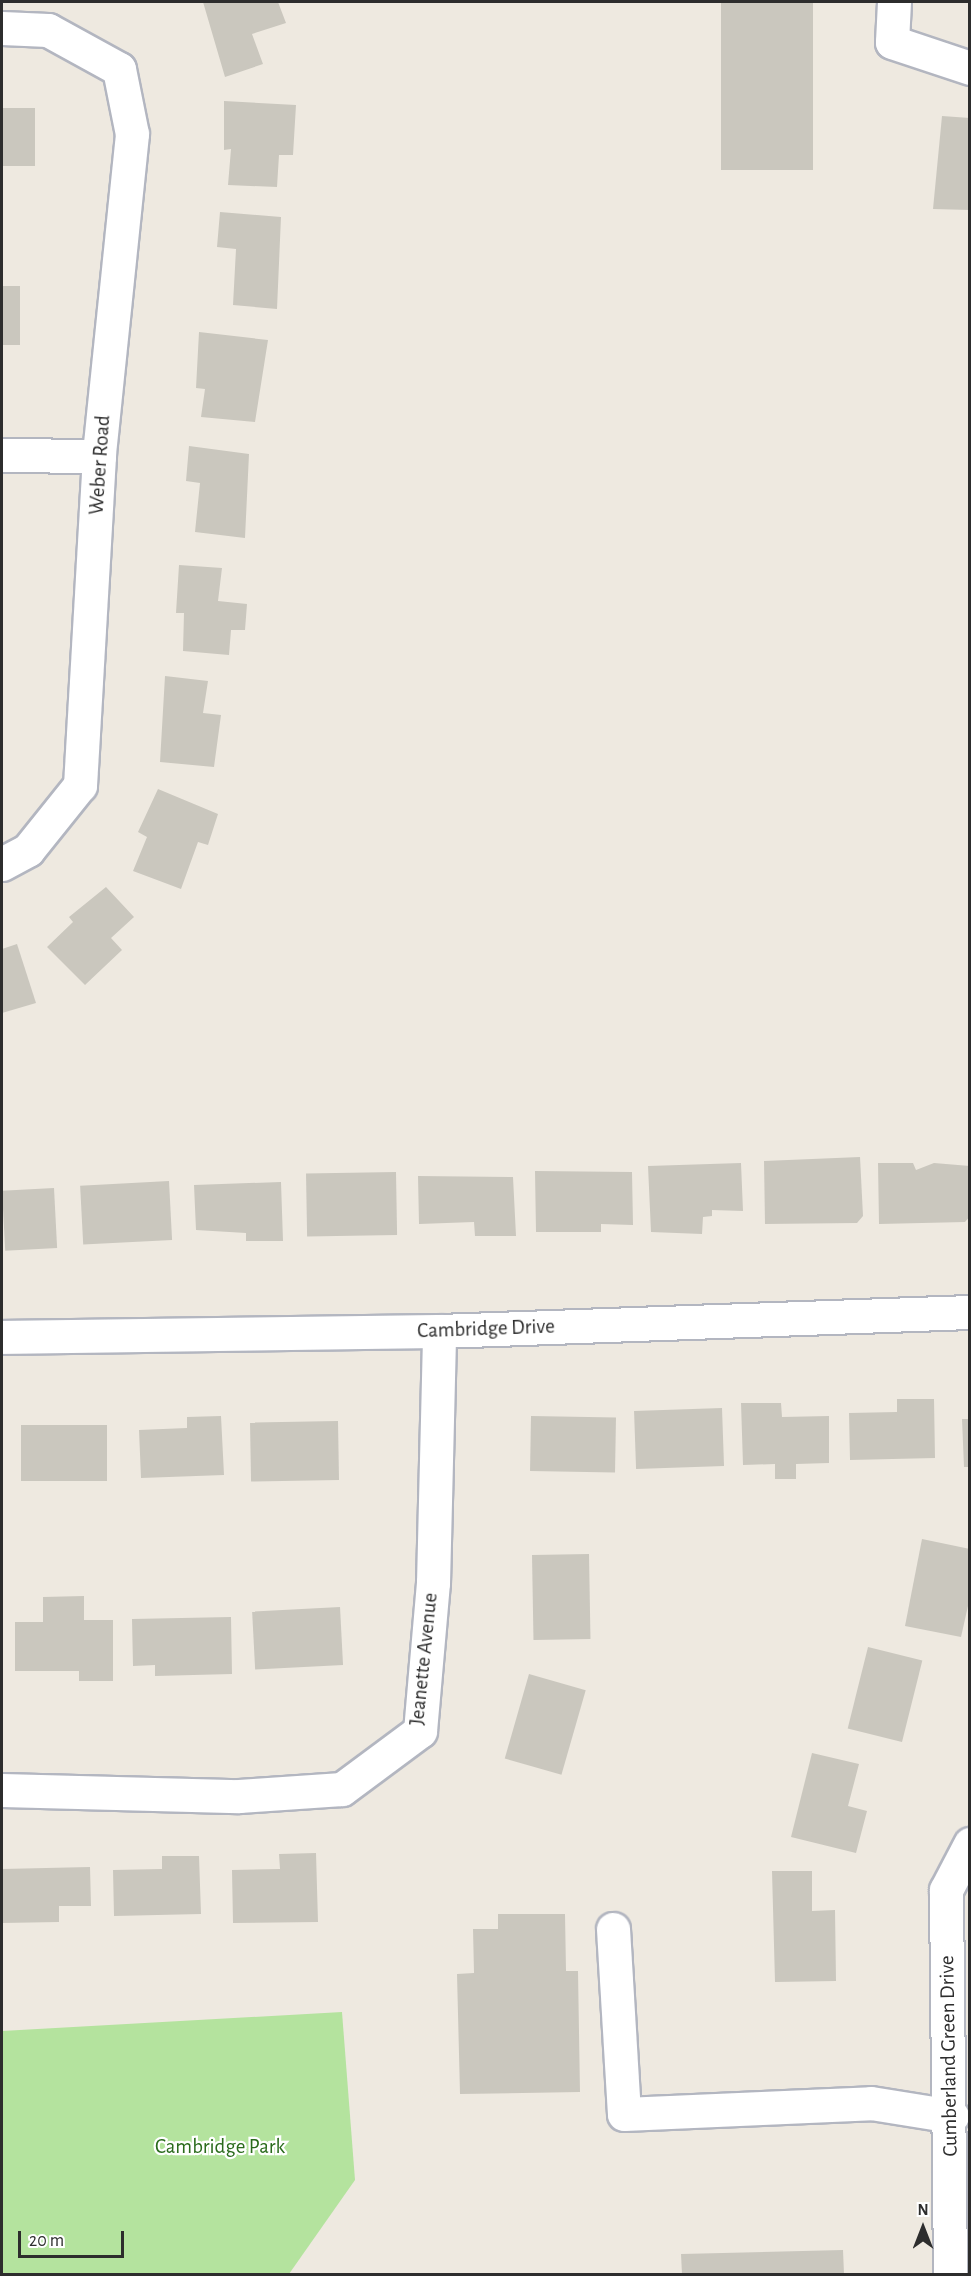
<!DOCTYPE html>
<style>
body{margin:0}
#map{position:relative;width:971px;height:2276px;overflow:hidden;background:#eee9e0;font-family:"Alegreya Sans",sans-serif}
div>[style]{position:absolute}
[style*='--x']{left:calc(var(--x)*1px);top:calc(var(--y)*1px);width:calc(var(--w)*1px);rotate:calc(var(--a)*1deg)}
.green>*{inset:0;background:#b4e39e}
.building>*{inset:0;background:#cac7be;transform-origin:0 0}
.roads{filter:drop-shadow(2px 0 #b3b6c0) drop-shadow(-2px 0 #b3b6c0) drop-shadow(0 2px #b3b6c0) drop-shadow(0 -2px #b3b6c0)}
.minor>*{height:33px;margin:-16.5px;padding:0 16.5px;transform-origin:16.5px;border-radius:16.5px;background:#fff}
span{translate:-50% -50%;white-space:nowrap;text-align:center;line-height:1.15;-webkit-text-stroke:4.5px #fff;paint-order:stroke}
.street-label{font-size:21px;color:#2d2d2d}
.park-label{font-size:21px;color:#2a6b1c}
.frame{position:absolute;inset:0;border:3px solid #2d2d2d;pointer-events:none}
.north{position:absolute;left:893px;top:2198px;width:60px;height:60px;-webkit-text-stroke:4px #fff;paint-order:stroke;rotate:0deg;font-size:16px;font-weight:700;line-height:24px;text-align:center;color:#2d2d2d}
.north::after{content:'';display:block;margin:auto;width:21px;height:27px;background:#2d2d2d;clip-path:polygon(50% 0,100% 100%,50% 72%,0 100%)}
.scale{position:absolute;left:18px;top:2231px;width:106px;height:27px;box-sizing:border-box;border:3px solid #2d2d2d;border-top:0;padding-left:8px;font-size:18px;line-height:21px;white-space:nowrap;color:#2d2d2d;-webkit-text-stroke:4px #fff;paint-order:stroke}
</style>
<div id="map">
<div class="green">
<i style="clip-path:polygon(342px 2012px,355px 2180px,289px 2274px,2px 2274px,2px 2031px)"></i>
</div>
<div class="building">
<i style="clip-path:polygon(203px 2px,278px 2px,286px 23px,252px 34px,263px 64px,225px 77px)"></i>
<i style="left:721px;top:2px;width:92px;height:168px"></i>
<i style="clip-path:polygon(224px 101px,296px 105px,293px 155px,279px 155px,277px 187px,228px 185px,231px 149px,224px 150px)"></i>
<i style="left:2px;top:108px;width:33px;height:58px"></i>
<i style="clip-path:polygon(942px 116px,970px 118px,970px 210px,933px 209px)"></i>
<i style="clip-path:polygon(220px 212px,281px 217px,277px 309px,233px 305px,236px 249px,217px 247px)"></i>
<i style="left:2px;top:286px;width:18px;height:59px"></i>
<i style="clip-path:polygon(199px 332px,268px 340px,255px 422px,201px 417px,205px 389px,196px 388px)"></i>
<i style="clip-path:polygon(189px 446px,249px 454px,245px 538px,195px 532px,200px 483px,186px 481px)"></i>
<i style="clip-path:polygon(179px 565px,222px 568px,218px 601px,247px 604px,245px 630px,231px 630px,229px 655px,183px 651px,184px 613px,176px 613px)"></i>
<i style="clip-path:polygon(165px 676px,208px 681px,203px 713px,221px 715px,214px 767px,160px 762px)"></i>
<i style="clip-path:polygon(158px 789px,218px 814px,208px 845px,198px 842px,181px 889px,133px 871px,147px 837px,138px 832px)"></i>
<i style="clip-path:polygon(106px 887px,134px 917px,111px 938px,122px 950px,85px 985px,47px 947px,73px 922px,69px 917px)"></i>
<i style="clip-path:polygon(17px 944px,36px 1003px,2px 1013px,2px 949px)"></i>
<i style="clip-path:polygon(860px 1157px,863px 1216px,857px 1223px,765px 1224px,764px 1161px)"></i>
<i style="clip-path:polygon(741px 1163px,743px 1211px,712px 1210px,712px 1216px,703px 1217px,702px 1234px,651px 1232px,648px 1166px)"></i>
<i style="clip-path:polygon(878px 1163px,913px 1163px,916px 1170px,934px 1163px,970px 1166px,970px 1216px,965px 1222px,879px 1224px)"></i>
<i style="clip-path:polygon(535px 1171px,632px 1172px,633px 1225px,601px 1224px,601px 1232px,536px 1232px)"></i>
<i style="left:396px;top:1172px;width:63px;height:90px;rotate:89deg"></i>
<i style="clip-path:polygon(418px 1176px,513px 1177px,516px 1236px,475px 1236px,474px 1222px,419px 1224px)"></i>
<i style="left:169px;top:1181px;width:59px;height:89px;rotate:87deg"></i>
<i style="clip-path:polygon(281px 1182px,283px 1241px,246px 1241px,246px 1233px,196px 1230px,194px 1185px)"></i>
<i style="left:54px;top:1188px;width:60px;height:52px;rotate:87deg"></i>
<i style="clip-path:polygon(897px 1399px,934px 1399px,935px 1458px,850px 1460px,849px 1413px,897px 1412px)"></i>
<i style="clip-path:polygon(741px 1403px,781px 1403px,782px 1417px,829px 1416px,829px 1463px,796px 1464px,796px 1479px,775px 1479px,775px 1464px,743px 1465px)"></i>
<i style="left:722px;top:1408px;width:58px;height:88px;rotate:88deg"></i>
<i style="clip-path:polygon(221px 1416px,224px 1475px,141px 1478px,139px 1430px,187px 1428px,187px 1417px)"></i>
<i style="left:531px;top:1416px;width:85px;height:55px;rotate:1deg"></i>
<i style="clip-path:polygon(962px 1419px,970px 1419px,970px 1467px,964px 1467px)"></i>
<i style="left:338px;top:1421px;width:59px;height:88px;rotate:89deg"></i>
<i style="left:107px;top:1425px;width:56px;height:86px;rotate:90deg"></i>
<i style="clip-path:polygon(922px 1539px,970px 1549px,970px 1597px,961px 1637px,905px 1626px)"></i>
<i style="left:589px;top:1554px;width:85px;height:57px;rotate:89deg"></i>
<i style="clip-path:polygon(84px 1596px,84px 1620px,113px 1620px,113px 1681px,79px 1681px,79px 1671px,15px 1671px,15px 1622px,43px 1622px,43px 1597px)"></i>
<i style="left:340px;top:1607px;width:58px;height:88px;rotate:87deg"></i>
<i style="clip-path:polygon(231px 1617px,232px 1674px,155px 1676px,155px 1665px,133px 1666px,132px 1619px)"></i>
<i style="left:868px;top:1647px;width:56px;height:84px;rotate:14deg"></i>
<i style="left:529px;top:1674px;width:59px;height:88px;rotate:16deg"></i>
<i style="clip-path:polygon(812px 1753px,859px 1764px,848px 1806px,867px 1811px,856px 1853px,791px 1837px)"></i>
<i style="clip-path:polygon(316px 1853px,318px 1922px,233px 1923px,232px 1870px,280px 1869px,279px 1854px)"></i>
<i style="clip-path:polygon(162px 1856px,199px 1856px,201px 1914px,114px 1916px,113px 1870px,162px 1869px)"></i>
<i style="clip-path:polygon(90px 1867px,91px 1906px,59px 1906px,59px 1922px,2px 1923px,2px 1869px)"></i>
<i style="clip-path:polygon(772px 1871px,812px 1871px,812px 1911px,835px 1910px,836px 1981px,775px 1982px)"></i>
<i style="clip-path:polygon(498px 1914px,565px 1914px,566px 1971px,578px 1971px,580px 2092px,460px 2094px,457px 1974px,474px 1973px,473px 1929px,498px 1929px)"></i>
<i style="clip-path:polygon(843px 2250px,844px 2274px,682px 2274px,681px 2254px)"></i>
</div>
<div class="roads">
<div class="minor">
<i style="--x:894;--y:2;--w:40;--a:92.9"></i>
<i style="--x:892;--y:42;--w:82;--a:18.4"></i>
<i style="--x:2;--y:28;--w:46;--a:2.5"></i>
<i style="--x:48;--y:30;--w:81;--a:28.8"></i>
<i style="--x:119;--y:69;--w:66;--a:78.7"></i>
<i style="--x:132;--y:134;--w:324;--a:95.9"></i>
<i style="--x:99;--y:456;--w:330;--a:93.3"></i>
<i style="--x:80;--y:785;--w:83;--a:128.7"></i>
<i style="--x:28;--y:850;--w:30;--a:152"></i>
<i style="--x:2;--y:455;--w:97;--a:0.6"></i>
<i style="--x:2;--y:1337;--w:437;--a:-0.8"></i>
<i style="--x:439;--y:1331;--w:531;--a:-2.05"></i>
<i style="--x:2;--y:1790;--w:237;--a:1.5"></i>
<i style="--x:239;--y:1796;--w:103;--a:-3.9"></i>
<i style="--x:342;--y:1789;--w:97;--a:-36.6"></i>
<i style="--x:420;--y:1731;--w:149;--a:-85"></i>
<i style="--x:433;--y:1583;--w:252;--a:-88.6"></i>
<i style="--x:613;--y:1929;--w:185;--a:86.6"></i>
<i style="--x:624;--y:2114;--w:247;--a:-2.5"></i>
<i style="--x:871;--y:2103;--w:82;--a:9.1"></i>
<i style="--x:950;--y:2274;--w:384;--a:-90.6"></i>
<i style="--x:946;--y:1890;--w:52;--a:-62.4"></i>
</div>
</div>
<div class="street-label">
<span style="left:100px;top:465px;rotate:-86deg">Weber Road</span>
<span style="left:486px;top:1329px;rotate:-2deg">Cambridge Drive</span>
<span style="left:424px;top:1659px;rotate:-84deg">Jeanette Avenue</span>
<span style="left:949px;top:2056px;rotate:-91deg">Cumberland Green Drive</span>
</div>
<div class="park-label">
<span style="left:220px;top:2147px">Cambridge Park</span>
</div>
<div class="frame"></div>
<div class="north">N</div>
<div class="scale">20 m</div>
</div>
